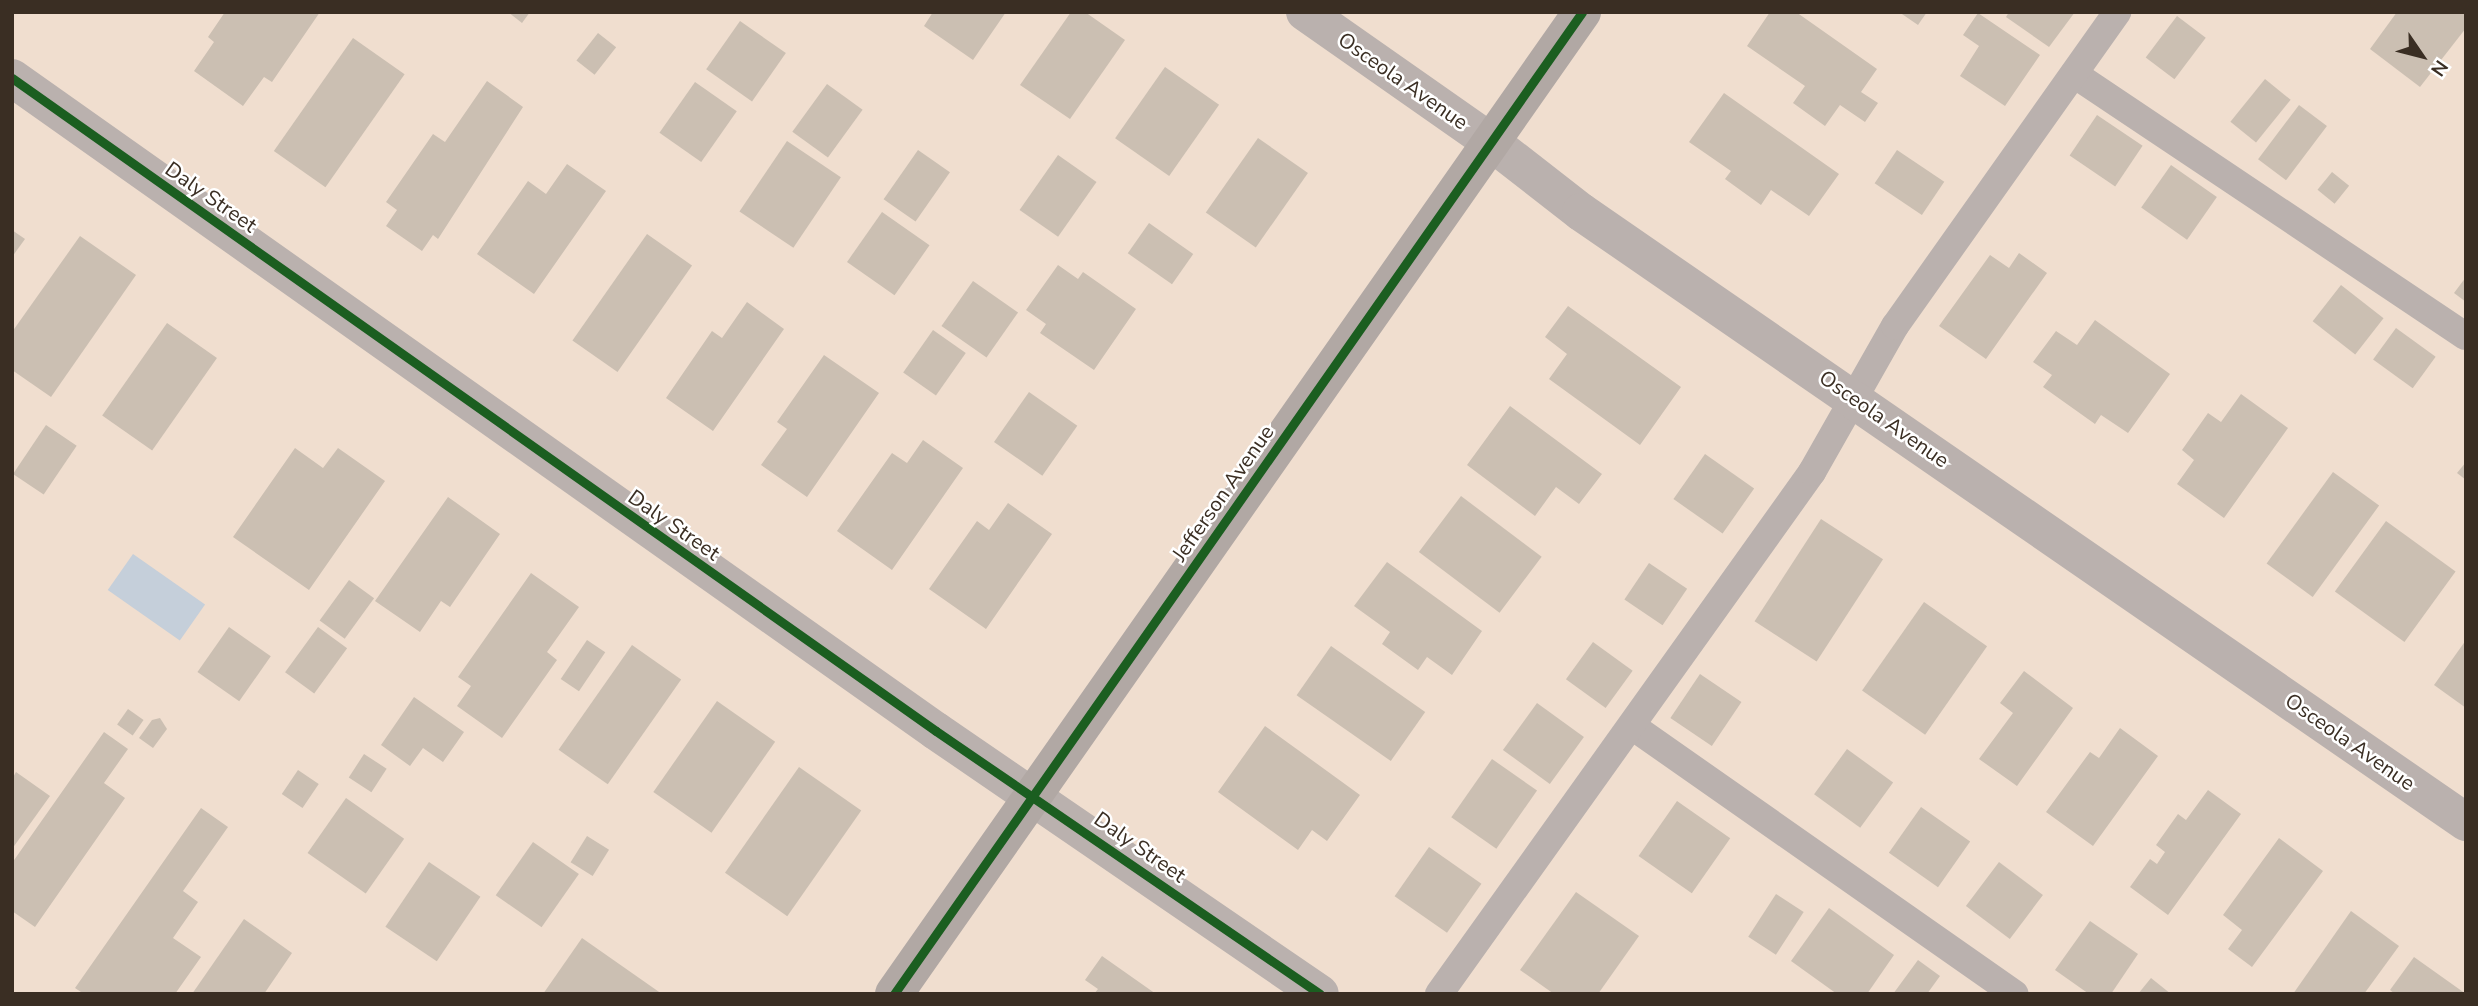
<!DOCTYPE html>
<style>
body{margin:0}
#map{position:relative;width:2478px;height:1006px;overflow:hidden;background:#f0decf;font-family:"Nunito Sans",sans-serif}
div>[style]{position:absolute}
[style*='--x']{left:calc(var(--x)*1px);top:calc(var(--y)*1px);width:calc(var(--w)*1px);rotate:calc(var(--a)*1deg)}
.water>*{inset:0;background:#c5cfda;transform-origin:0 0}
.building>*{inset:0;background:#cbbfb2;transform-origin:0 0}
.lane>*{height:28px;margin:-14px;padding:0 14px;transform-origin:14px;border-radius:14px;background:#bab1ae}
.street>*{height:38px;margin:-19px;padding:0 19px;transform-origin:19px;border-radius:19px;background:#bab1ae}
.secondary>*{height:38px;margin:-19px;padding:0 19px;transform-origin:19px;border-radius:19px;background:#b1a8a4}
.cycleway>*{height:9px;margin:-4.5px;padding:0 4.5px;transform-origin:4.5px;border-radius:4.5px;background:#1b5e20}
span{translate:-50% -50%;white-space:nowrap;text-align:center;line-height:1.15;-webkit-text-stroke:5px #fff;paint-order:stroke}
.street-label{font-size:21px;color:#3a2e23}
.frame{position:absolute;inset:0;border:14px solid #3a2e23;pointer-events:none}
.north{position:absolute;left:2387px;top:21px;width:70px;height:70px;-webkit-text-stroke:5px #fff;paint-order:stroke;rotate:125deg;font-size:19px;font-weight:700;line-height:28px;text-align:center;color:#3a2e23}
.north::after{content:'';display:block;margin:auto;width:24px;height:32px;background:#3a2e23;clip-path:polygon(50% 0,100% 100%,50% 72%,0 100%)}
</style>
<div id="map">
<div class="water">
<i style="left:133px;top:554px;width:88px;height:44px;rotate:35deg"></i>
</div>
<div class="building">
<i style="clip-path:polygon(225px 12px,320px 12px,272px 82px,264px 77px,243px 106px,194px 71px,214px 42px,208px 37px)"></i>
<i style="clip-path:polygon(508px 12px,530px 12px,522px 23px)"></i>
<i style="clip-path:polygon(933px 12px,1006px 12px,973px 60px,924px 26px)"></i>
<i style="clip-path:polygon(1071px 12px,1085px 12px,1125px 40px,1070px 119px,1020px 85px)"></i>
<i style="clip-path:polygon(1770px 12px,1796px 12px,1877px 69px,1861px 92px,1878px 103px,1865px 122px,1840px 105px,1825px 126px,1793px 103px,1805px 86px,1747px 46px)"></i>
<i style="clip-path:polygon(1899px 12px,1927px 12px,1918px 25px)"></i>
<i style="clip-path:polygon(2009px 12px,2075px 12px,2049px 47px,2006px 17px)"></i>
<i style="clip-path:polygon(2397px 12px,2466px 14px,2466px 28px,2420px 87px,2370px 49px)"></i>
<i style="clip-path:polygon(1978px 13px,2040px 55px,2005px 106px,1960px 76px,1979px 46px,1963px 35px)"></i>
<i style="left:2177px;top:16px;width:36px;height:52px;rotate:37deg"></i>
<i style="left:740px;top:21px;width:56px;height:59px;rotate:35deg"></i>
<i style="left:598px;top:33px;width:23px;height:35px;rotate:38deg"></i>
<i style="left:353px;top:38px;width:63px;height:138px;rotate:35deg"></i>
<i style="left:1165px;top:67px;width:66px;height:87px;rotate:35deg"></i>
<i style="left:2265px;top:79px;width:33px;height:55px;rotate:39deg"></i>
<i style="clip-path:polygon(487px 81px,523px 107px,438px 239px,433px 235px,422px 251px,386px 226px,397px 210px,386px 202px,433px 134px,445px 142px)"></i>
<i style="left:695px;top:82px;width:51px;height:62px;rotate:35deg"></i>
<i style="left:827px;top:84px;width:44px;height:59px;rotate:36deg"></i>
<i style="clip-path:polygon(1724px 93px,1839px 174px,1809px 216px,1771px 190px,1761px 205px,1725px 179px,1731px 171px,1689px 142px)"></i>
<i style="left:2299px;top:105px;width:35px;height:68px;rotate:37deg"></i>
<i style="left:2097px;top:115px;width:55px;height:49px;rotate:34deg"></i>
<i style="left:1258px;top:138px;width:61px;height:91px;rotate:35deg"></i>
<i style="left:787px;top:141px;width:65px;height:85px;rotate:34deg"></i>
<i style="left:918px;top:150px;width:39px;height:60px;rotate:35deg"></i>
<i style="left:1897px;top:150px;width:57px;height:40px;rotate:34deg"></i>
<i style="left:1058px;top:155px;width:47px;height:67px;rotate:35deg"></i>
<i style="clip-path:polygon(567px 164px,606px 191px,534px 294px,477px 254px,528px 181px,546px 194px)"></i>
<i style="left:2171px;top:165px;width:56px;height:52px;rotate:35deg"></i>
<i style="left:2332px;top:172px;width:22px;height:23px;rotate:39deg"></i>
<i style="left:882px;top:212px;width:58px;height:61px;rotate:35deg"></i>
<i style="left:1149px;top:223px;width:54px;height:37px;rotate:35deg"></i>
<i style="clip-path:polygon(12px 230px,25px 239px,12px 257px)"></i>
<i style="left:647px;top:234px;width:55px;height:130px;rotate:35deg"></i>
<i style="clip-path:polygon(80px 236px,136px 275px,51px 397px,12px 370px,12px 332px)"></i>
<i style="clip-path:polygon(2019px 253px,2047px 273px,1986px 359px,1939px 326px,1990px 255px,2009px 268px)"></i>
<i style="clip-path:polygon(1058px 265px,1078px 279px,1083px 272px,1136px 309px,1094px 370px,1040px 333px,1046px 324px,1026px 310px)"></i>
<i style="clip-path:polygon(2466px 277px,2466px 302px,2454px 293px)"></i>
<i style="left:973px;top:281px;width:55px;height:55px;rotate:35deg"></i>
<i style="left:2341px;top:285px;width:54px;height:46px;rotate:38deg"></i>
<i style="clip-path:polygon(747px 302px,784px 329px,713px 431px,666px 398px,712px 331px,722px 338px)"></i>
<i style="clip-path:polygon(1568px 306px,1681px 387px,1640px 445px,1549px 379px,1567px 354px,1545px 337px)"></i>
<i style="clip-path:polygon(2095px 320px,2170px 374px,2128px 433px,2101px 415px,2095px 424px,2043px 387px,2052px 375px,2033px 362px,2056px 331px,2077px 345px)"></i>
<i style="left:167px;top:323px;width:61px;height:113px;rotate:35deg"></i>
<i style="left:2396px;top:328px;width:49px;height:39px;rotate:36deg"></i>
<i style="left:933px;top:330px;width:40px;height:52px;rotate:35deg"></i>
<i style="clip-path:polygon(824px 355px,879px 393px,807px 497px,761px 465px,787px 429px,777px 422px)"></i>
<i style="left:1029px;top:392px;width:59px;height:61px;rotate:35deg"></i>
<i style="clip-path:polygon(2241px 394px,2288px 428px,2224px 518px,2177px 484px,2194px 460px,2182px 450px,2208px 413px,2221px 422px)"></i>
<i style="clip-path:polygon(1510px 406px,1602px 474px,1579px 504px,1556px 487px,1535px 516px,1467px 465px)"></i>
<i style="left:46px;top:425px;width:37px;height:59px;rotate:34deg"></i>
<i style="clip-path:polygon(923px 440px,963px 468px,892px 570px,837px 531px,892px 453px,907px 463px)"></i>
<i style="clip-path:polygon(295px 448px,323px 468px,338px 448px,385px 481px,309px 590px,233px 537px)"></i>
<i style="left:1705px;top:454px;width:60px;height:55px;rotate:35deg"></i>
<i style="clip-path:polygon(2466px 462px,2466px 480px,2457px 473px)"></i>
<i style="left:2333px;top:472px;width:57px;height:113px;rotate:36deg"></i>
<i style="left:1461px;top:496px;width:101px;height:70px;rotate:37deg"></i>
<i style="clip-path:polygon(448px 497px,500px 534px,450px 607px,441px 601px,420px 632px,375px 601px)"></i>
<i style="clip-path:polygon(1008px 503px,1052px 534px,986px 629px,929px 589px,977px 521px,989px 530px)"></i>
<i style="left:1821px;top:519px;width:74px;height:122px;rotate:33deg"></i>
<i style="left:2386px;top:521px;width:86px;height:87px;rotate:36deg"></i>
<i style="clip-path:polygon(1387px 562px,1482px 631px,1452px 675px,1427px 657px,1418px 670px,1382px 644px,1390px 632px,1354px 606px)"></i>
<i style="left:1649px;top:563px;width:46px;height:44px;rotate:34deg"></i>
<i style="clip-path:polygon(531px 573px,579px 607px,547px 652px,557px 660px,502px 738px,457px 706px,471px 686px,458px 677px)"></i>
<i style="left:349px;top:580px;width:31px;height:50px;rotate:36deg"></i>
<i style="left:1924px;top:602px;width:77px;height:108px;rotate:35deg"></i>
<i style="left:229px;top:627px;width:51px;height:55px;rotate:35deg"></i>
<i style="left:318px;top:627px;width:36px;height:56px;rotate:36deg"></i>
<i style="left:587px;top:640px;width:22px;height:47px;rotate:34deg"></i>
<i style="clip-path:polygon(2466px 640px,2466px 708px,2434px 685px)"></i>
<i style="left:1593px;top:642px;width:49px;height:46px;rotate:36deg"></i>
<i style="left:632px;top:645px;width:60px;height:128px;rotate:35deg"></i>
<i style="left:1331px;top:646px;width:115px;height:60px;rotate:35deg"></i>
<i style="clip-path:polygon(2024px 671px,2073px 708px,2017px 786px,1979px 759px,2013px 713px,2000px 703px)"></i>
<i style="left:1700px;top:674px;width:50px;height:53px;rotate:34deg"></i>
<i style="clip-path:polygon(414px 697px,464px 732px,443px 762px,423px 748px,410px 766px,381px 745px)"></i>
<i style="left:717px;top:701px;width:71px;height:111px;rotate:35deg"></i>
<i style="left:1537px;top:703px;width:58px;height:58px;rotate:36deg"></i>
<i style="left:128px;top:709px;width:19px;height:19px;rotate:35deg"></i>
<i style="clip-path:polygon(160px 718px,167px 729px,153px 748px,139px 738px,152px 720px)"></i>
<i style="clip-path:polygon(1265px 726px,1360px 795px,1327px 841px,1312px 830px,1298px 850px,1218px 792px)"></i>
<i style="clip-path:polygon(2120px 728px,2158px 756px,2093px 846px,2046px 812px,2090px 752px,2099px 758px)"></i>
<i style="clip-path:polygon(104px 732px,128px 749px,104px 783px,125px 798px,35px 927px,12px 911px,12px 863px)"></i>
<i style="left:1847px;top:749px;width:57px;height:56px;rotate:36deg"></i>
<i style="left:364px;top:754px;width:27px;height:28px;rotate:33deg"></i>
<i style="left:1492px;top:759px;width:55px;height:71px;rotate:35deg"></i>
<i style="left:799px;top:767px;width:76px;height:129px;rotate:35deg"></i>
<i style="left:298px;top:770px;width:25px;height:29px;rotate:34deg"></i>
<i style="clip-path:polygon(16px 772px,50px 796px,12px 849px,12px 779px)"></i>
<i style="clip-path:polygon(2208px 790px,2241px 814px,2168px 915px,2130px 887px,2150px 859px,2157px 864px,2165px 852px,2156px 845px,2178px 814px,2186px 820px)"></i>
<i style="left:346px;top:798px;width:71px;height:67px;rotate:35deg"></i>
<i style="left:1677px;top:801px;width:65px;height:67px;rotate:35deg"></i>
<i style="left:1921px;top:807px;width:60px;height:56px;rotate:35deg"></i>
<i style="clip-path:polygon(201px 808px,228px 827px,183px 891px,198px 902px,173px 938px,201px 957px,175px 994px,84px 994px,75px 988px)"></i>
<i style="left:587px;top:836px;width:26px;height:31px;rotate:32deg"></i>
<i style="clip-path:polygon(2279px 838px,2323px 871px,2252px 967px,2228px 949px,2242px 930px,2223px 915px)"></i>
<i style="left:533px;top:842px;width:56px;height:65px;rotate:35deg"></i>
<i style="left:1429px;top:847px;width:64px;height:60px;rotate:35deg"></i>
<i style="left:429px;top:862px;width:62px;height:78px;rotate:34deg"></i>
<i style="left:1999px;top:862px;width:55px;height:55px;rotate:37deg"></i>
<i style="clip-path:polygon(1576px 892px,1639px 936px,1598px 994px,1554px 994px,1520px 970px)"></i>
<i style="left:1776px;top:894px;width:33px;height:51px;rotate:33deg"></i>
<i style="clip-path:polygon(1829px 908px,1894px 955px,1867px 994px,1837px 994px,1791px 961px)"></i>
<i style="clip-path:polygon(2351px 911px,2399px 946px,2364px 994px,2293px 994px)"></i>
<i style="clip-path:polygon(244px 919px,292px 953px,264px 994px,192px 994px)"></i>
<i style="clip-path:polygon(2090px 921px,2138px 954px,2111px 994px,2089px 994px,2055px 970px)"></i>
<i style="clip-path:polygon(582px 938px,662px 994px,543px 994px)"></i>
<i style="clip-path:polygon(1102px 956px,1156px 994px,1094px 994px,1098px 989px,1085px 980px)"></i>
<i style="clip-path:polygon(2414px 957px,2466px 994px,2395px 994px,2390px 990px)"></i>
<i style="clip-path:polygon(1918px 960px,1940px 976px,1927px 994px,1893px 994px)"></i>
<i style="clip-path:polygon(2151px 978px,2171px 994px,2138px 994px)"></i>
</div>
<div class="lane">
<i style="--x:2074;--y:74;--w:471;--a:33.8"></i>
<i style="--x:1632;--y:726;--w:467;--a:35"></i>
<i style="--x:1439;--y:994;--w:642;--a:-54.45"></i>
<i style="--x:1812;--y:472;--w:168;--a:-60.4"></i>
<i style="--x:1895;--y:326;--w:385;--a:-54.7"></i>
</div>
<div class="street">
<i style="--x:1305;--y:12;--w:227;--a:35"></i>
<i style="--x:1491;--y:142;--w:114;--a:37.9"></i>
<i style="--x:1581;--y:212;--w:1075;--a:34.58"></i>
<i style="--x:12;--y:78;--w:1131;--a:35.25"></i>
<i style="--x:936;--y:731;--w:465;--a:34.4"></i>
</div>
<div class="secondary">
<i style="--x:894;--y:994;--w:1199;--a:-54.98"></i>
</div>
<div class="cycleway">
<i style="--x:12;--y:78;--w:1131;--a:35.25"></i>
<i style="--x:936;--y:731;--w:465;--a:34.4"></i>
<i style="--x:894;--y:994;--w:1199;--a:-54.98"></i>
</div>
<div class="street-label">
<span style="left:1403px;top:81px;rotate:35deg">Osceola Avenue</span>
<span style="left:211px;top:197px;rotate:35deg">Daly Street</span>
<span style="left:1884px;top:419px;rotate:35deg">Osceola Avenue</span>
<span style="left:1223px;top:493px;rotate:-55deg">Jefferson Avenue</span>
<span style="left:674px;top:525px;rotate:35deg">Daly Street</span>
<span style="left:2350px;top:742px;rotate:35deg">Osceola Avenue</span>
<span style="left:1140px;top:847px;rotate:35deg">Daly Street</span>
</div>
<div class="frame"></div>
<div class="north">N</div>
</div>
